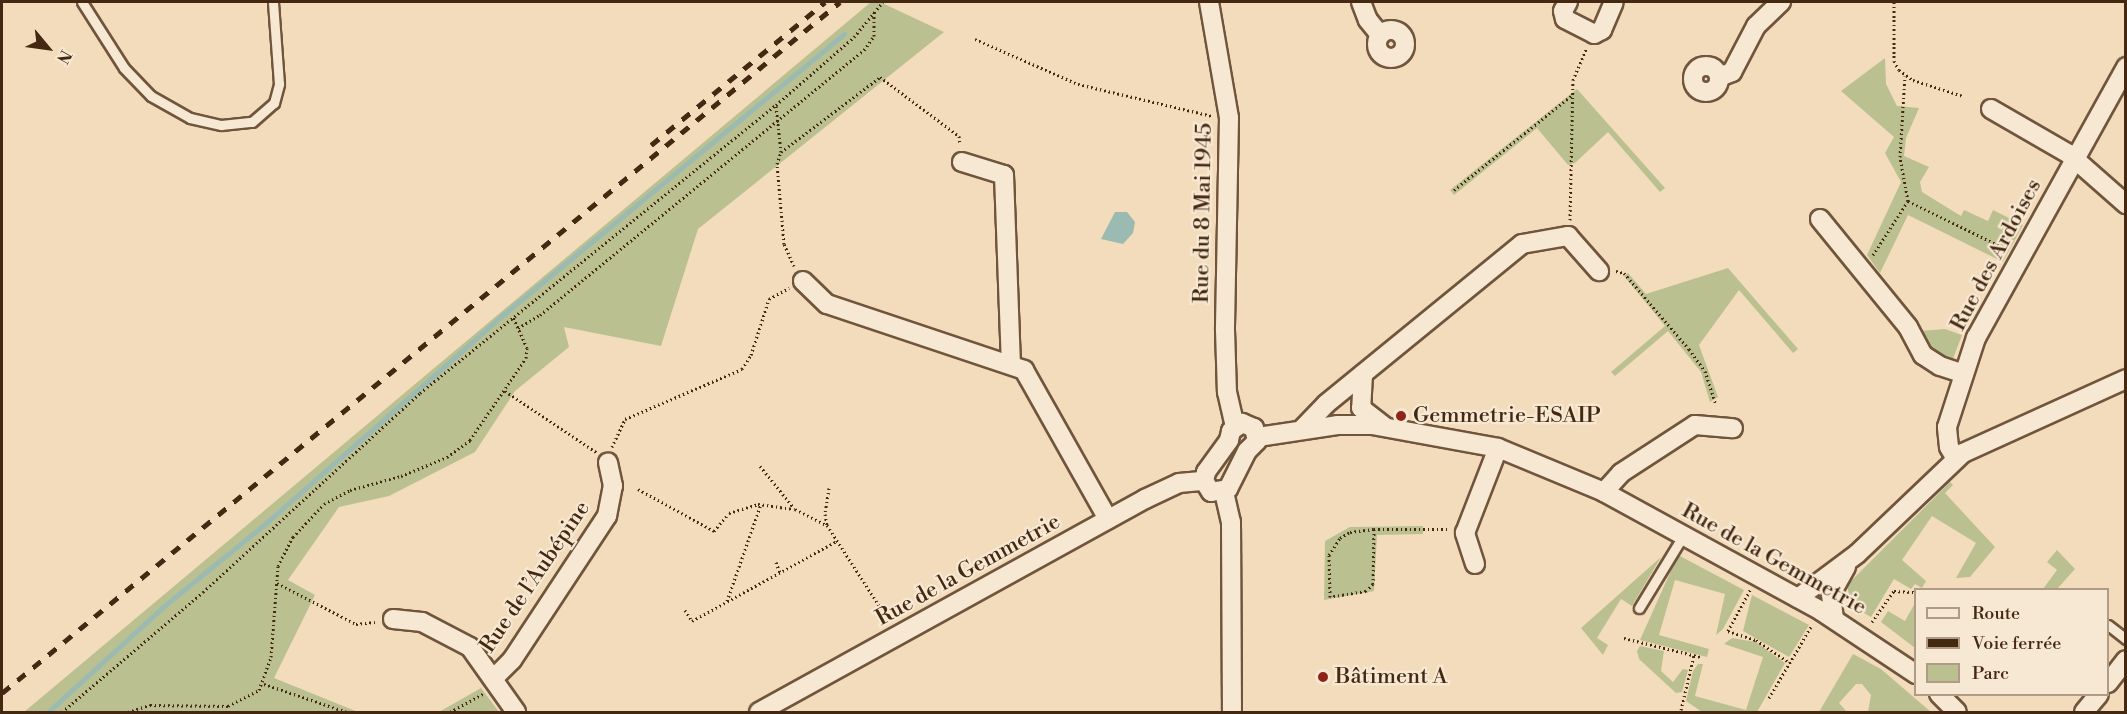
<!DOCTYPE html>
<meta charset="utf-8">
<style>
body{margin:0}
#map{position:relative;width:2127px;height:714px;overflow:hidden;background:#f3dcbc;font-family:"Libre Bodoni",serif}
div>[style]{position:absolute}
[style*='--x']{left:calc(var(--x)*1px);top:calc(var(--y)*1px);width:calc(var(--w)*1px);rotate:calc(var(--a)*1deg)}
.green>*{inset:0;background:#bbc090}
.water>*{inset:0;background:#9bbbb2}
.stream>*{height:5px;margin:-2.5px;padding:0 2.5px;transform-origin:2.5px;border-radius:2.5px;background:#9bbbb2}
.path>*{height:3px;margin-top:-1.5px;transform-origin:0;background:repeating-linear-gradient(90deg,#442812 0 1.5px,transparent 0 4.5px)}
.roads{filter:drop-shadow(2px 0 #70553c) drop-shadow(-2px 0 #70553c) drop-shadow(0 2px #70553c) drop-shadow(0 -2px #70553c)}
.lane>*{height:9px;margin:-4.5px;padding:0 4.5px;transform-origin:4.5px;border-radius:4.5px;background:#f7e8d3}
.street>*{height:18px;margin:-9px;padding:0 9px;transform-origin:9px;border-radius:9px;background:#f7e8d3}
.street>.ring{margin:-9px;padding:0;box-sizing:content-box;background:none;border:18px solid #f7e8d3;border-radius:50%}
.rail>*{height:4.5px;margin-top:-2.25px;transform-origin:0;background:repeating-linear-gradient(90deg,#442812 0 10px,transparent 0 20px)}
.dots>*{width:16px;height:16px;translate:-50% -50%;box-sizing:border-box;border:3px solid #f7e8d3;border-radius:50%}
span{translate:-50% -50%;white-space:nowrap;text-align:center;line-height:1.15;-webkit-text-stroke:4.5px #f7e8d3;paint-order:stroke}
.street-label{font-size:22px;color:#442812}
.poi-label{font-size:22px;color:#442812}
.left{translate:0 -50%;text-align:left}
.frame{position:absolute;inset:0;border:3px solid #442812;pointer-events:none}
.legend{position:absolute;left:1914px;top:588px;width:195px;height:108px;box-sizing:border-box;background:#f7e8d3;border:2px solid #af9b86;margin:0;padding:8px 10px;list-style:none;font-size:18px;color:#442812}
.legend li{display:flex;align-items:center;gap:12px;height:30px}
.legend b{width:30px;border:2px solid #af9b86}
.north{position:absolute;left:18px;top:18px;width:60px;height:60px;-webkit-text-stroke:4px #f7e8d3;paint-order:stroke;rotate:119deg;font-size:16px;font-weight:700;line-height:24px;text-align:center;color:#442812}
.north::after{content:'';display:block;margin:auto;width:21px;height:27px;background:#442812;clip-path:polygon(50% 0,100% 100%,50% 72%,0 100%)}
</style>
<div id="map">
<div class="green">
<i style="clip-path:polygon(871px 2px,880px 2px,944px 32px,698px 229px,661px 346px,564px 327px,569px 347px,515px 391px,475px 452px,389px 496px,339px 507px,288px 580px,315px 595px,274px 678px,358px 712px,24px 712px)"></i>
<i style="clip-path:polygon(1885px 58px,1886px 84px,1897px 106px,1919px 108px,1906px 138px,1904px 156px,1929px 167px,1920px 182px,1922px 192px,1961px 216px,1964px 210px,1988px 221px,1993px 210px,2023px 225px,2003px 262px,1908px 215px,1880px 273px,1867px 255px,1901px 182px,1885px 153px,1894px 137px,1841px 91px)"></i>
<i style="clip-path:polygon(1577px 89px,1665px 188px,1660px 192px,1608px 132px,1575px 163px,1568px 165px,1537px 128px,1454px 195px,1450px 190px)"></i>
<i style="clip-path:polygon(1728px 268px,1798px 349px,1793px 353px,1739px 290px,1699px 345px,1718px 397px,1710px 402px,1701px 372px,1668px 331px,1615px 376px,1611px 372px,1665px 326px,1624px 276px,1628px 273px,1646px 294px)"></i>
<i style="clip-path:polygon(1945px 329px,1962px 335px,1951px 364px,1931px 351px,1920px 331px)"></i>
<i style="clip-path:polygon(1950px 482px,1953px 485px,1945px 493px,1995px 547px,1970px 577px,1956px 578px,1976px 543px,1932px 516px,1902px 560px,1926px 581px,1922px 588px,1915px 584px,1911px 589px,1894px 579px,1871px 617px,1864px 613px,1850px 600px,1847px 585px)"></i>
<i style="clip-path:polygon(1423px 526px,1423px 534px,1377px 535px,1374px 591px,1324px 600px,1325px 541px,1350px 527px)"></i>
<i style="clip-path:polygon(2057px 550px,2075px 569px,2057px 589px,2043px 589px,2057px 570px,2047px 562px)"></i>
<i style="clip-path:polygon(1678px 555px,1744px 590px,1723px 629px,1716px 635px,1725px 594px,1675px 580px,1659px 635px,1709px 649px,1707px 657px,1640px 640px)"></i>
<i style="clip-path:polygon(1661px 557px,1632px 606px,1621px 599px,1597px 638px,1608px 645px,1603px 655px,1581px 628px)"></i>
<i style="clip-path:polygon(1752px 595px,1809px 625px,1789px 657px,1743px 631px)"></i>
<i style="clip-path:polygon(1915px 603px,1915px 648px,1881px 622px,1888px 611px,1905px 621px)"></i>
<i style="clip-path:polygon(1732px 638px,1756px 642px,1785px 663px,1757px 712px,1702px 712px,1686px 701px,1693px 671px,1698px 664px,1703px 664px,1695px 696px,1746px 710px,1763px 657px,1724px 644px)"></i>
<i style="clip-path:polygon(1640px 646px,1664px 651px,1661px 671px,1673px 682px,1683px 669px,1688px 670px,1682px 692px,1676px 693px,1639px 659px,1637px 651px)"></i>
<i style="clip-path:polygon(1853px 654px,1881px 669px,1931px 712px,1868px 712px,1871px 695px,1862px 684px,1856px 684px,1839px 703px,1847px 712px,1819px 712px)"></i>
<i style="clip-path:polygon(481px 688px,499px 712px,439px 712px)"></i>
</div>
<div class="water">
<i style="clip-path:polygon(1115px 212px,1127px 212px,1135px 222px,1133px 233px,1123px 244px,1101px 239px)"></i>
</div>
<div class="stream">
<i style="--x:48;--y:712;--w:157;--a:-42.4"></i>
<i style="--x:164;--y:606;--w:132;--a:-39.1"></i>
<i style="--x:266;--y:523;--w:315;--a:-41.3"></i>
<i style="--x:503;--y:315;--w:442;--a:-39.5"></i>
</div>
<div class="path">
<i style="--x:1894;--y:2;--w:59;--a:90"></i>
<i style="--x:1894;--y:61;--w:10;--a:61"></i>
<i style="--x:1899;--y:70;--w:17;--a:36"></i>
<i style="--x:1913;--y:80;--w:52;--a:17.7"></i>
<i style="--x:975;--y:39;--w:112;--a:23.6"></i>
<i style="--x:1078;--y:84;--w:138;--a:13.4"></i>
<i style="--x:776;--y:106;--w:46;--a:83.8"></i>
<i style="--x:1454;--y:190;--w:151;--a:-38.8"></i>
<i style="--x:1908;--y:201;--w:109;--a:26.1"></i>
<i style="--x:1570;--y:220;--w:140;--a:-88.8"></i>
<i style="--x:1573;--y:80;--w:34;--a:-67"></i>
<i style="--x:1873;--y:255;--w:64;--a:-57.1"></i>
<i style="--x:1908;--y:201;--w:45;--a:-100.3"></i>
<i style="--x:1900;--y:157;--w:81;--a:-86.5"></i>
<i style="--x:794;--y:266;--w:24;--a:-114"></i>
<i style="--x:784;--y:244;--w:80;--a:-95"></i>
<i style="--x:777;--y:164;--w:13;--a:-72"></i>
<i style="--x:781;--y:152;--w:124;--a:-37.1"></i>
<i style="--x:880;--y:77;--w:99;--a:36.8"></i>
<i style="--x:959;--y:136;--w:8;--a:83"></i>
<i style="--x:1616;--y:271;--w:8;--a:14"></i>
<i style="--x:1624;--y:273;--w:100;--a:49.5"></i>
<i style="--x:1689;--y:349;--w:27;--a:54"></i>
<i style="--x:1705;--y:371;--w:33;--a:72"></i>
<i style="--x:518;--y:328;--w:26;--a:-31"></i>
<i style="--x:540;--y:315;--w:419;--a:-39.3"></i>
<i style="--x:864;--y:50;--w:17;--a:-54"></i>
<i style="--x:874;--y:36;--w:25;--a:-90"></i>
<i style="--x:505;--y:391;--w:110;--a:33.8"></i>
<i style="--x:612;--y:447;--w:31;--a:-65"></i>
<i style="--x:625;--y:419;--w:127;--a:-23.1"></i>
<i style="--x:742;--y:369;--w:17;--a:-57"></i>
<i style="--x:751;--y:355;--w:59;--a:-72.2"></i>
<i style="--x:769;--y:299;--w:23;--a:-29"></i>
<i style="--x:760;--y:466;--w:54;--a:51"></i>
<i style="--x:829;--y:488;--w:26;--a:99"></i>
<i style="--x:825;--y:514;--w:11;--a:80"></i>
<i style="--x:827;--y:525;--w:114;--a:57.1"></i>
<i style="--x:638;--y:489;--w:87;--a:28.9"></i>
<i style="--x:714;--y:531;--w:23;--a:-50"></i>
<i style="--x:729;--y:513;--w:30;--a:-17"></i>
<i style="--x:758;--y:504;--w:37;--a:8"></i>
<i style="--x:795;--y:509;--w:36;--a:27"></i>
<i style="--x:1374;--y:529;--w:55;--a:91"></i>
<i style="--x:1373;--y:584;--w:10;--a:135"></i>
<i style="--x:1366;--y:591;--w:36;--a:171"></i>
<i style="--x:1330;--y:597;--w:42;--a:-91.4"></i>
<i style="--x:1329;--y:555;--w:20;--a:-57"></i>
<i style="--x:1340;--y:538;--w:12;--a:-31"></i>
<i style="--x:1350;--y:532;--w:24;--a:-7"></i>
<i style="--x:1374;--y:529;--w:74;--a:0"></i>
<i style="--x:776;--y:562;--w:12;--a:70"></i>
<i style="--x:277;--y:583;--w:89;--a:27.4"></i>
<i style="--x:356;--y:624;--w:19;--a:-6"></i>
<i style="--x:1750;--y:590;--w:47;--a:118.2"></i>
<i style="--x:1728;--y:631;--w:29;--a:18"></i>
<i style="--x:1756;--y:640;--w:40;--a:34"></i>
<i style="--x:727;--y:601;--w:103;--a:-70.7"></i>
<i style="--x:685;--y:610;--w:13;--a:58"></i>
<i style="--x:692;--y:621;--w:166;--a:-28.9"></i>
<i style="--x:1872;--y:622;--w:38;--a:-55"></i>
<i style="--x:1894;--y:591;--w:22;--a:3"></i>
<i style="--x:1624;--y:638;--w:79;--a:13.9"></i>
<i style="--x:264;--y:684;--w:88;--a:18.6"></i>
<i style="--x:1769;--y:698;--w:85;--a:-59.5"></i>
<i style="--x:1681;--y:710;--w:57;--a:-76.7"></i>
<i style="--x:62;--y:712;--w:185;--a:-40.4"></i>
<i style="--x:203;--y:592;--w:294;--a:-42.5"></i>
<i style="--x:420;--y:393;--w:458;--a:-39"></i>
<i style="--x:776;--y:105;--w:103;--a:-41.1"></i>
<i style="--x:854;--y:37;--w:45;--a:-50.4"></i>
<i style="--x:128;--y:712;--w:23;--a:-18"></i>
<i style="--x:150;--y:705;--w:78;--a:0.7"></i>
<i style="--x:228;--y:706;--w:35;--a:-27"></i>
<i style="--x:259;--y:690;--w:35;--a:-70"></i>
<i style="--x:271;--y:657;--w:91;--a:-85.6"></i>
<i style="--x:278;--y:566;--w:33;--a:-63"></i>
<i style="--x:293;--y:537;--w:45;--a:-46.8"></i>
<i style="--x:324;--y:504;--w:30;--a:-28"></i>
<i style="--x:350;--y:490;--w:53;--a:-15.4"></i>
<i style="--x:401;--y:476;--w:50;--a:-22.4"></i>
<i style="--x:447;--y:457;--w:29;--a:-36"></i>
<i style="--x:470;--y:440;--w:99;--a:-55.7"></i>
<i style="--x:526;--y:358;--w:10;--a:-84"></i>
<i style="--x:527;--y:348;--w:34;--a:-114"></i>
<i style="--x:450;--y:712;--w:38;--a:-29"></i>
</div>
<div class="roads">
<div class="lane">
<i style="--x:82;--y:2;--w:78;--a:57.5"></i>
<i style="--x:124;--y:68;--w:39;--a:46"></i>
<i style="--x:151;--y:96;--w:45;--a:29.4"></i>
<i style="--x:190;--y:118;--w:32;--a:13"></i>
<i style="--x:221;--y:125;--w:31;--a:-6"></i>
<i style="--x:252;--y:122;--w:29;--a:-41"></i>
<i style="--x:274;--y:103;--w:20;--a:-75"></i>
<i style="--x:279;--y:84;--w:82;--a:-94.2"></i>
<i style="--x:1639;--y:608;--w:84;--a:-58.6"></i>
<i style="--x:2108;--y:625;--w:23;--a:38"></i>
</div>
<div class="street">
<i style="--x:1209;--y:2;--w:118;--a:80.2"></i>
<i style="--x:1229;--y:118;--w:212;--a:91.1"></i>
<i style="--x:1225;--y:330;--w:62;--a:88.2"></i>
<i style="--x:1227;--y:392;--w:35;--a:77"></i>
<i style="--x:1361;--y:2;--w:19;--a:69"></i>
<i style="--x:1368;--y:20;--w:19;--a:51"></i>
<i style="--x:1568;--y:2;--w:10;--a:119"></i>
<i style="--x:1563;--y:11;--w:8;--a:76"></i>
<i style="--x:1565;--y:19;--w:33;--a:27"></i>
<i style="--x:1594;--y:34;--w:9;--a:-27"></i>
<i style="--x:1602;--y:30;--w:30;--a:-67"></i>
<i class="ring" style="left:1377px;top:30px;width:10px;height:10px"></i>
<i class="ring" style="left:1693px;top:66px;width:8px;height:8px"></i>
<i style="--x:1719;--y:77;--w:14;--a:-21"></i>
<i style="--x:1732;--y:72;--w:52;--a:-62.4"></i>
<i style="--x:1756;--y:26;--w:35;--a:-44"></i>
<i style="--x:1991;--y:109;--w:90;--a:30"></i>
<i style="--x:2069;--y:154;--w:76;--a:41.3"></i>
<i style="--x:962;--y:162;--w:44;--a:17.2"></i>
<i style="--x:1004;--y:175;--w:188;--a:87.9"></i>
<i style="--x:1820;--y:219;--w:139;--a:50.8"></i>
<i style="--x:1908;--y:327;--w:32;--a:62"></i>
<i style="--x:1923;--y:355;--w:20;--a:33"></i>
<i style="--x:1940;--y:366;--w:25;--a:18"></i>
<i style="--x:803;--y:281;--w:33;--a:44"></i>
<i style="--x:827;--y:304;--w:208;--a:18.5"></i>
<i style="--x:1024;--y:370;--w:171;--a:60.6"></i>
<i style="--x:1363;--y:374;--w:34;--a:93"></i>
<i style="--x:1361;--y:408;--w:29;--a:38"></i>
<i style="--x:1242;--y:423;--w:13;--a:23"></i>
<i style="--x:1254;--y:428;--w:13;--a:77"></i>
<i style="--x:1257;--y:441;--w:14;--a:135"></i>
<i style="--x:1247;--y:451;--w:42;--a:116.6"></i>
<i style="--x:1228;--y:489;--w:17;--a:170"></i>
<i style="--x:1211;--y:492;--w:13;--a:-122"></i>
<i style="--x:1204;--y:481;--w:9;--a:-77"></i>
<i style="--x:1206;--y:472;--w:39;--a:-54"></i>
<i style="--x:1229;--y:440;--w:9;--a:-77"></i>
<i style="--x:1231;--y:431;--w:14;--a:-36"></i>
<i style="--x:1303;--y:428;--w:33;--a:-46"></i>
<i style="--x:1326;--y:404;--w:253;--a:-39.2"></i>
<i style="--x:1522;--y:244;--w:47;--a:-9.9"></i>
<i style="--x:1568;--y:236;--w:47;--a:48.5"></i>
<i style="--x:1258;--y:437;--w:80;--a:-8.6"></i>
<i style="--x:1337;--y:425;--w:35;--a:0"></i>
<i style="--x:1372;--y:425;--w:128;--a:10.3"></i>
<i style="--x:1498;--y:448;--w:115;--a:22.5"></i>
<i style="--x:1604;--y:492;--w:247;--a:28.7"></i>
<i style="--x:1821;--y:611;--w:114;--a:33.6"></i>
<i style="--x:1956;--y:459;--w:14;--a:-120"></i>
<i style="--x:1949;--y:447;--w:20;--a:-96"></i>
<i style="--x:1947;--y:427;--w:94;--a:-72"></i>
<i style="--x:1976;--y:338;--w:310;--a:-61"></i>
<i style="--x:1224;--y:492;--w:31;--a:77"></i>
<i style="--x:1231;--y:522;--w:190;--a:89.7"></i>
<i style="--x:1604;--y:492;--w:25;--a:-48"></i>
<i style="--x:1621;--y:473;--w:88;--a:-33"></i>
<i style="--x:1695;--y:425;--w:38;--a:5"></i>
<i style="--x:1475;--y:564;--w:33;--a:-108"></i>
<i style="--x:1465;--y:533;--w:91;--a:-68.8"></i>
<i style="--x:1798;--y:598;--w:74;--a:-36.7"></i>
<i style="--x:1857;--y:554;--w:146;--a:-43.6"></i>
<i style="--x:1963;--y:453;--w:179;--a:-24.4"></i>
<i style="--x:393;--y:619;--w:29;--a:6"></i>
<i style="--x:422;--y:622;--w:54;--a:27.5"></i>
<i style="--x:470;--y:647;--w:80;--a:54.7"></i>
<i style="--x:1834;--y:619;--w:25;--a:-97"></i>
<i style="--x:1831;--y:594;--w:31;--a:-61"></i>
<i style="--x:493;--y:679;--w:27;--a:-45"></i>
<i style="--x:512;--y:660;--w:173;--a:-56.6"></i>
<i style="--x:607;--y:516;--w:31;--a:-79"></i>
<i style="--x:613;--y:486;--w:24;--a:-102"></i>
<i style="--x:2108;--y:683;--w:29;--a:-52"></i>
<i style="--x:1939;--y:694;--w:25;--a:45"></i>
<i style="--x:759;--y:712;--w:441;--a:-28.9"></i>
<i style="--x:1145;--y:499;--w:38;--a:-25"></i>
<i style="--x:1179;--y:483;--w:25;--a:-5"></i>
<i style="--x:2084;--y:712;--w:23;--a:-50"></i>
</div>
</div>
<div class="rail">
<i style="--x:651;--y:145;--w:225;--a:-39.4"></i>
<i style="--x:2;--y:693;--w:1086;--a:-39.51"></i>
</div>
<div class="dots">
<i style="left:1401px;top:416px;background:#8f2418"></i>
<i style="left:1323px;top:677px;background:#8f2418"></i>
</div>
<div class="street-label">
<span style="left:1203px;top:213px;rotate:-89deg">Rue du 8 Mai 1945</span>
<span style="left:1996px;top:255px;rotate:-62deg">Rue des Ardoises</span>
<span style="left:1774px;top:559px;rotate:29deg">Rue de la Gemmetrie</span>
<span style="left:968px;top:570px;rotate:-29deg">Rue de la Gemmetrie</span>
<span style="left:535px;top:577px;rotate:-56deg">Rue de l’Aubépine</span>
</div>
<div class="poi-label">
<span class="left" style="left:1413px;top:416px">Gemmetrie-ESAIP</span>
<span class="left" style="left:1335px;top:677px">Bâtiment A</span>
</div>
<div class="frame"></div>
<ul class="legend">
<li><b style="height:8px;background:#f7e8d3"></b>Route</li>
<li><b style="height:8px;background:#442812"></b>Voie ferrée</li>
<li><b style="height:16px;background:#bbc090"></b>Parc</li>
</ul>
<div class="north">N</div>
</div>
